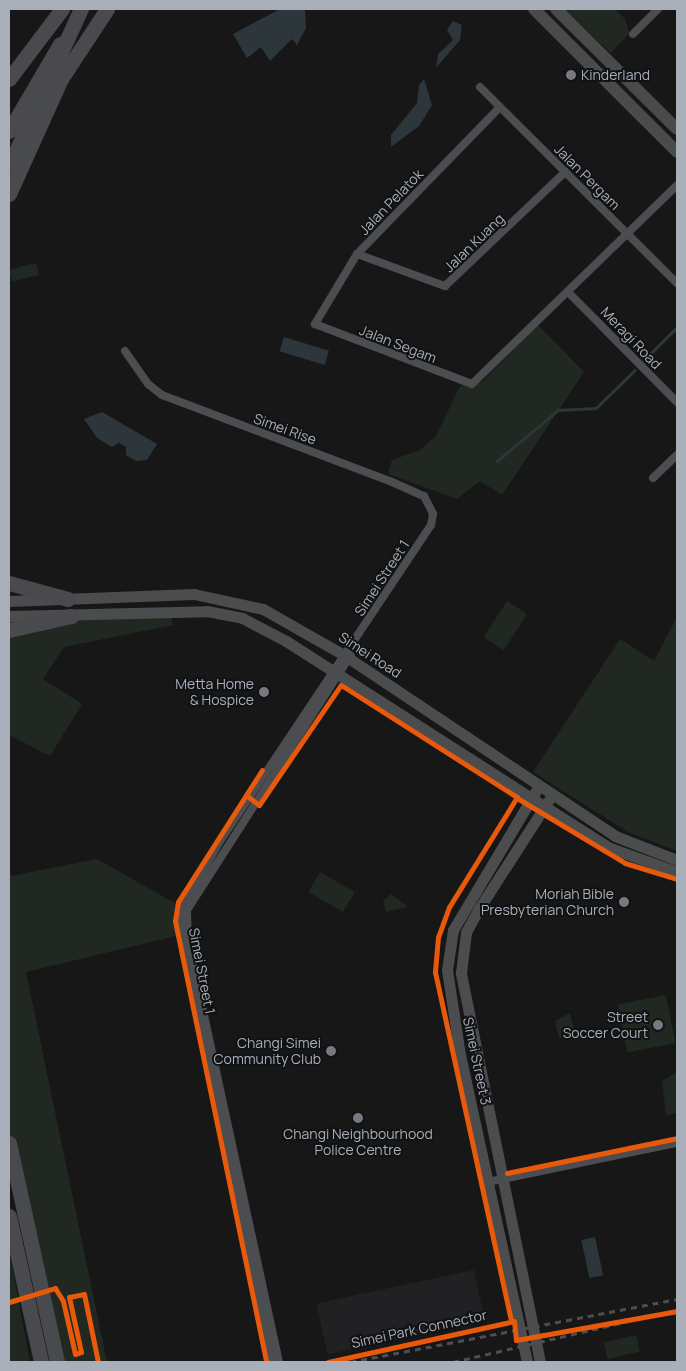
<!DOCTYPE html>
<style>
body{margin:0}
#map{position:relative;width:686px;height:1371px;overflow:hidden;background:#171717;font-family:Manrope,sans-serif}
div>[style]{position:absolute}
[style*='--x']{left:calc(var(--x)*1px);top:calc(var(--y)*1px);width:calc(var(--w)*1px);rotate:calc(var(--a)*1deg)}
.built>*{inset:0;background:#212123;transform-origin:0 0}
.green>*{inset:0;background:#212821;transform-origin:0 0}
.water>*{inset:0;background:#2d363a;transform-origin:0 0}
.stream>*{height:2.5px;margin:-1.25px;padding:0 1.25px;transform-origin:1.25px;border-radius:1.25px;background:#2d363a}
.minor>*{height:8px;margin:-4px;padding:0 4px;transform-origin:4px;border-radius:4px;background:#4c4d50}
.secondary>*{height:11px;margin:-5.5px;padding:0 5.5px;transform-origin:5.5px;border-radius:5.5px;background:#4b4c4e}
.primary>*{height:12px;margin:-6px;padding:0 6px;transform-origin:6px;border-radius:6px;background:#494a4c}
.motorway>*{height:15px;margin:-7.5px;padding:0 7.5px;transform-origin:7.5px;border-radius:7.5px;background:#494a4d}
.rail>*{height:2.5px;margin-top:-1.25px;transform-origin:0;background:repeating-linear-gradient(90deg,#4c4e50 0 6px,transparent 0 11px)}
.motorway-bridge>*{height:15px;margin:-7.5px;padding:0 7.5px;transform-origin:7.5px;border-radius:7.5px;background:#494a4d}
.cycleway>*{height:5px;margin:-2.5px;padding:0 2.5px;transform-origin:2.5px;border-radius:2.5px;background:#e8590c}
.dots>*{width:14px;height:14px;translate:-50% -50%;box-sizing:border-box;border:2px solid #111213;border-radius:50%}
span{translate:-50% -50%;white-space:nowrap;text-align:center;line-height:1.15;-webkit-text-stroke:4px #111213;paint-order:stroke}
.poi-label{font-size:14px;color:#a9afb8}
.left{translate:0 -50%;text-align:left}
.right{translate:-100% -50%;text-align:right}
.street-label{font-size:14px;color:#a9afb8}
.frame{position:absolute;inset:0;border:10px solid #a9afb8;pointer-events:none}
</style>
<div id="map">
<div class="built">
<i style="left:474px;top:1270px;width:52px;height:161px;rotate:78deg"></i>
</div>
<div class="green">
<i style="clip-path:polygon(563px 9px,615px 9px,625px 19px,629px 33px,611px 53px)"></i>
<i style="left:36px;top:263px;width:12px;height:28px;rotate:76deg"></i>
<i style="clip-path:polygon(538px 325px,584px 372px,502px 495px,480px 481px,457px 499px,388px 474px,392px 460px,420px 450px,436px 436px,460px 386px,482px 382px)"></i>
<i style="left:507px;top:601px;width:24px;height:43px;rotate:33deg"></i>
<i style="clip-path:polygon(171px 614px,173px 625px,64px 647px,43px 679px,82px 704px,50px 756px,9px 735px,9px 633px,71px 619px)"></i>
<i style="clip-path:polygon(677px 617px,677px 851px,628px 832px,533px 772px,620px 639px,654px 661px)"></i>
<i style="clip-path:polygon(97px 859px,180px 906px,180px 935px,26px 972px,107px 1362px,59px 1362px,9px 1130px,9px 864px,11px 876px)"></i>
<i style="left:320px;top:872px;width:40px;height:23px;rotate:30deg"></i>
<i style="clip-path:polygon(391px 894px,408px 907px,386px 912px,383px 901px)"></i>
<i style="left:666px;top:995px;width:49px;height:49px;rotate:79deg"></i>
<i style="clip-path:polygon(570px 1013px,575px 1033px,559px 1038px,555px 1021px)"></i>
<i style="clip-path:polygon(677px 1072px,677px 1113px,666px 1115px,662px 1081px)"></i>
<i style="clip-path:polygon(9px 1250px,30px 1362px,9px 1362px)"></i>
<i style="left:636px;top:1335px;width:17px;height:33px;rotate:77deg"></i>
</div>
<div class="water">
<i style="clip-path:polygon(280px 9px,305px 9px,306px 28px,297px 45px,292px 39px,270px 61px,261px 47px,247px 58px,233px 34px)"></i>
<i style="clip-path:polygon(453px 21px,462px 25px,460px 40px,436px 68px,438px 54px,453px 40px,447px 30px)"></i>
<i style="clip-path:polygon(424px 79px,432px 105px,419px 126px,391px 147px,391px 135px,417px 103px,419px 85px)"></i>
<i style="left:284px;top:337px;width:47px;height:15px;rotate:17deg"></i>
<i style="clip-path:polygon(102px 412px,157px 444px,147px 460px,136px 461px,126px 455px,126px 447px,119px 443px,112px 447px,97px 438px,84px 419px)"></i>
<i style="left:595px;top:1237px;width:39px;height:14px;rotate:78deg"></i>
</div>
<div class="stream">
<i style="--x:644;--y:360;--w:47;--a:-45"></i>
<i style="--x:497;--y:461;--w:80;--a:-39.9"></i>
<i style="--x:558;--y:410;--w:38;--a:-3"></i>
<i style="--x:596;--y:408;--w:54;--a:-44.3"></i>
</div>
<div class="minor">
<i style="--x:633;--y:34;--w:35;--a:-45"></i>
<i style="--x:480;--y:87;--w:278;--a:44.9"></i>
<i style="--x:500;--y:107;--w:205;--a:134.2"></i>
<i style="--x:357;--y:254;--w:82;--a:121"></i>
<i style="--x:315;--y:324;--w:168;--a:20.9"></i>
<i style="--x:472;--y:384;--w:286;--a:-44.1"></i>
<i style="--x:357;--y:254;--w:94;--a:20"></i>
<i style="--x:445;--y:286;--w:166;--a:-43.5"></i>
<i style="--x:568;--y:292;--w:155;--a:45.3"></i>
<i style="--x:125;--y:351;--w:40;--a:55.1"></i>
<i style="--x:148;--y:384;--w:18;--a:38"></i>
<i style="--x:162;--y:395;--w:246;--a:20.7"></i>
<i style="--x:392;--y:482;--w:35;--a:24"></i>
<i style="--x:424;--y:496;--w:20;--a:63"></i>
<i style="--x:433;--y:514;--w:11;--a:100"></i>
<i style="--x:431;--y:525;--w:376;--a:123.7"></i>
<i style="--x:222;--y:838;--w:82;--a:120"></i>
<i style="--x:181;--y:909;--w:33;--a:87"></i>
<i style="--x:183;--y:942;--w:430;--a:77.9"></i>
<i style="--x:653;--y:478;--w:33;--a:-44"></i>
<i style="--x:488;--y:1182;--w:193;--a:-11.7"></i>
<i style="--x:279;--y:1362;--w:431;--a:-102.2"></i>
<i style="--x:188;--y:941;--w:31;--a:-92"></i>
<i style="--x:187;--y:910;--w:303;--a:-57.3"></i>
</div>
<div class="secondary">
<i style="--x:9;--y:601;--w:185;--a:-2.2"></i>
<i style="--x:194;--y:594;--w:71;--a:12.3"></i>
<i style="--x:263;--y:609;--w:93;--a:29.6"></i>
<i style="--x:344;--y:655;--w:326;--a:33.7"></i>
<i style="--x:615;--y:836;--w:66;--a:21.2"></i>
<i style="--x:9;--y:616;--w:198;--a:-1.4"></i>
<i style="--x:207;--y:611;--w:36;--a:11"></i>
<i style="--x:242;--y:618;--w:50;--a:27.6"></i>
<i style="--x:286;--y:641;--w:384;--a:32.6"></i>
<i style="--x:610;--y:848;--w:71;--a:19.7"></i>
<i style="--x:527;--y:1362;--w:314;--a:-102.3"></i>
<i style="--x:460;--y:1055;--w:86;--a:-98.7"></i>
<i style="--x:447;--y:970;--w:40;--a:-81.5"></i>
<i style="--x:453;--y:930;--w:162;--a:-59.2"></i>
<i style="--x:540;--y:1362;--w:397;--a:-101.5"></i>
<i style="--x:461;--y:973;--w:41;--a:-83"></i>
<i style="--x:466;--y:932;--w:25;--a:-61"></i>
<i style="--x:478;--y:910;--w:131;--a:-57.2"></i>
</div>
<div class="primary">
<i style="--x:534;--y:9;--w:202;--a:45"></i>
<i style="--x:556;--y:9;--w:170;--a:44.8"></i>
</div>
<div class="motorway">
<i style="--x:9;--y:79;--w:88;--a:-52.9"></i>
<i style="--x:9;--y:131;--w:101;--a:-59.6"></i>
<i style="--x:9;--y:194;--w:126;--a:-65.7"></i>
<i style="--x:61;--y:79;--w:84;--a:-56.7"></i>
<i style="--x:9;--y:583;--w:61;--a:15.2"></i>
<i style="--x:9;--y:630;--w:64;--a:-12.7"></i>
<i style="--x:9;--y:1143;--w:224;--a:77.6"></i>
<i style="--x:9;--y:1216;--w:149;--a:77.6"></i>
</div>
<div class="rail">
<i style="--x:350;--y:1362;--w:333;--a:-10.9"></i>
<i style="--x:453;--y:1362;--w:230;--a:-13.1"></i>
</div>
<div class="motorway-bridge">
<i style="--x:9;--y:166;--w:173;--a:-65.4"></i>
</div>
<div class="cycleway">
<i style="--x:262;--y:770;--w:156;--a:122.5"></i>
<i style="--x:178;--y:902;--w:19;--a:99"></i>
<i style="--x:175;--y:921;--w:450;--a:78.3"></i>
<i style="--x:246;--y:795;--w:16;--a:38"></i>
<i style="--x:259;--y:805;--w:145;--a:-55.7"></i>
<i style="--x:341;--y:685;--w:209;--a:32.5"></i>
<i style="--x:517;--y:797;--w:129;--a:121.7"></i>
<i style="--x:449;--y:907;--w:32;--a:110"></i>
<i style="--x:438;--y:937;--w:35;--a:95"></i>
<i style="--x:435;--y:972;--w:357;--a:77.7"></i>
<i style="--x:517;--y:798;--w:126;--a:31"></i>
<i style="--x:625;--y:863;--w:54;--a:17.1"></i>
<i style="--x:507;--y:1173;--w:174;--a:-11.6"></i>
<i style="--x:9;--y:1302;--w:48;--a:-16.9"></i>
<i style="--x:55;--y:1288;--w:15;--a:58"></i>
<i style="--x:63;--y:1301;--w:54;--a:77.2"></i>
<i style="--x:75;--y:1354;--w:6;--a:-18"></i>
<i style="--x:81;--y:1352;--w:56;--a:-102.3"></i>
<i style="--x:69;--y:1297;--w:15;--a:-11"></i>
<i style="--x:84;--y:1294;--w:69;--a:78.4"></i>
<i style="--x:328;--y:1362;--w:190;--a:-12.4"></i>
<i style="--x:514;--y:1321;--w:19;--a:84"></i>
<i style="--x:516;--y:1340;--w:164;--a:-10.2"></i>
</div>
<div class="dots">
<i style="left:571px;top:75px;background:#767a80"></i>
<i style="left:264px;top:692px;background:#767a80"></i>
<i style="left:624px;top:902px;background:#767a80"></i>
<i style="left:658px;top:1025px;background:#767a80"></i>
<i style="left:331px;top:1051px;background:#767a80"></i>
<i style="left:358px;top:1118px;background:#767a80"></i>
</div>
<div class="poi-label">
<span class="left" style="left:581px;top:75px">Kinderland</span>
<span class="right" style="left:254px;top:692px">Metta Home<br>&amp; Hospice</span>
<span class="right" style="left:614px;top:902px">Moriah Bible<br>Presbyterian Church</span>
<span class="right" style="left:648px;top:1025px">Street<br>Soccer Court</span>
<span class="right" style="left:321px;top:1051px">Changi Simei<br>Community Club</span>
<span style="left:358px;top:1142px">Changi Neighbourhood<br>Police Centre</span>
</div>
<div class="street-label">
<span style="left:587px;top:177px;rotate:45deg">Jalan Pergam</span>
<span style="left:391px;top:202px;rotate:-46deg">Jalan Pelatok</span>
<span style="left:474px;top:243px;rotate:-44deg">Jalan Kuang</span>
<span style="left:631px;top:338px;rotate:46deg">Meragi Road</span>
<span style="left:398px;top:344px;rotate:21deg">Jalan Segam</span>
<span style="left:285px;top:429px;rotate:20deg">Simei Rise</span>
<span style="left:382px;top:578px;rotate:-57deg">Simei Street 1</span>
<span style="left:370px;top:655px;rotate:33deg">Simei Road</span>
<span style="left:202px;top:971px;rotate:79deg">Simei Street 1</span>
<span style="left:477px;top:1061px;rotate:78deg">Simei Street 3</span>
<span style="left:419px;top:1329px;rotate:-12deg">Simei Park Connector</span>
</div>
<div class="frame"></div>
</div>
